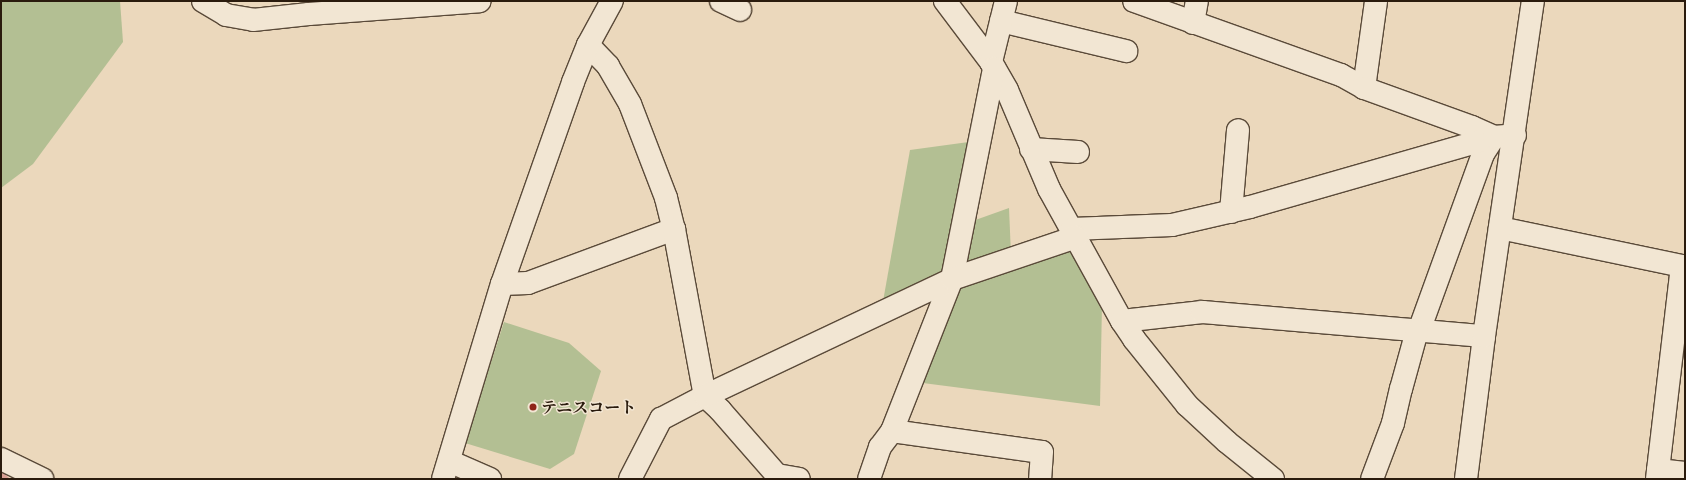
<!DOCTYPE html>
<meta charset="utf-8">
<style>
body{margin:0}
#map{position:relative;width:1686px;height:480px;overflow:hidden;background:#ebd8bc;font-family:"Gentium Book Plus","Noto Serif JP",serif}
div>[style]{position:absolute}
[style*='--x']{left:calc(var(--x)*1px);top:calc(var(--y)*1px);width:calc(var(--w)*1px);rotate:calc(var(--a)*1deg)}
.green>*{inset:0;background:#b3bf93}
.building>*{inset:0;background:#d9a194}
.roads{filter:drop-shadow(1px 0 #5a4a39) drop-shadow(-1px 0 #5a4a39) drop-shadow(0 1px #5a4a39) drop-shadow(0 -1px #5a4a39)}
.minor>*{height:22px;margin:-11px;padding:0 11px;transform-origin:11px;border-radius:11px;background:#f2e6d3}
.dots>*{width:11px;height:11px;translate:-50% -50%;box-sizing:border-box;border:2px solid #f2e6d3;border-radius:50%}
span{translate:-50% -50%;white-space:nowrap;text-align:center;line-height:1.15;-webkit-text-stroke:3px #f2e6d3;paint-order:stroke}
.poi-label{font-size:16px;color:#2a1b0d;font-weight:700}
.left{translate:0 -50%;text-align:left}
.frame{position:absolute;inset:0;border:2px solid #2a1b0d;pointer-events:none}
</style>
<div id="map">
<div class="green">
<i style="clip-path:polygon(1px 1px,120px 1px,123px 42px,33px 164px,1px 188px)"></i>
<i style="clip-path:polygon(976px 141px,949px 269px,882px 307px,910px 150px)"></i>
<i style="clip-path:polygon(1009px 208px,1011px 255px,956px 274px,967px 223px)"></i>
<i style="clip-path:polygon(1069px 248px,1102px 304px,1100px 406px,915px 382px,955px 288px)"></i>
<i style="clip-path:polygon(504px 322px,569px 343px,601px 371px,574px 454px,550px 469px,465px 443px)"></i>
</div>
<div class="building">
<i style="clip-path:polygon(1px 470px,10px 479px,1px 479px)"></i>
</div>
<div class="roads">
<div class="minor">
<i style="--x:203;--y:1;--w:27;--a:31"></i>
<i style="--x:226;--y:15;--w:27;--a:10"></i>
<i style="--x:253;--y:20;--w:56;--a:-6.1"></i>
<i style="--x:309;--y:14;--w:171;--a:-4.3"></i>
<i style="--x:721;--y:1;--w:21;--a:25"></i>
<i style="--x:945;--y:1;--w:76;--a:53"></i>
<i style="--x:991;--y:62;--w:32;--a:60"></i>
<i style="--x:1007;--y:90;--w:108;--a:67"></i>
<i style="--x:1049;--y:189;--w:151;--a:61.1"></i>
<i style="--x:1122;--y:321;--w:22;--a:56"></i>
<i style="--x:1134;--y:339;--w:85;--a:51.2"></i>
<i style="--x:1187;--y:405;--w:54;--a:42.8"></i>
<i style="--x:1227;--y:442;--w:59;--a:38.8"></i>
<i style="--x:1134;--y:1;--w:220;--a:19.7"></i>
<i style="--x:1341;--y:75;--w:26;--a:29"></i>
<i style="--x:1364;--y:88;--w:88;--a:-82.1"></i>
<i style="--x:1001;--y:21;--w:129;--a:13.5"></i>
<i style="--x:1193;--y:23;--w:22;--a:-80"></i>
<i style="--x:588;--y:45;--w:29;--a:46"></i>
<i style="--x:608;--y:66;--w:44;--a:59.9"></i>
<i style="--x:630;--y:104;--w:101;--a:69"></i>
<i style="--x:666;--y:198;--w:32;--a:76"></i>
<i style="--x:991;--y:62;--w:63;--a:-76.2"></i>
<i style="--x:1364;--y:88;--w:115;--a:19.9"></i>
<i style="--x:1472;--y:127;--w:24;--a:24"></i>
<i style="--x:1494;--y:137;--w:20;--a:123"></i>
<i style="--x:1483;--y:154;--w:188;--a:109.9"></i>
<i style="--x:1031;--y:149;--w:47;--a:3.7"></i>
<i style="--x:1231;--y:212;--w:82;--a:-85.1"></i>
<i style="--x:1500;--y:228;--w:186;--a:11.8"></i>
<i style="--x:1682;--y:266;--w:214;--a:96.7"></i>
<i style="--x:1072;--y:229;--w:100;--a:-2.3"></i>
<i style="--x:1172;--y:225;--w:80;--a:-13"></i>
<i style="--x:1250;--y:207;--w:254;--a:-16"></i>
<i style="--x:1494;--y:137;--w:21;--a:-5"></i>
<i style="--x:502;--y:284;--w:26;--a:-2"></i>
<i style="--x:528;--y:283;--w:156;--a:-20.3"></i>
<i style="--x:674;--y:229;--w:170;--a:79.5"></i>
<i style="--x:705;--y:396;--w:21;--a:43"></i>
<i style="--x:720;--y:410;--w:86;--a:48.8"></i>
<i style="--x:777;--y:475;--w:22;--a:10"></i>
<i style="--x:1122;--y:321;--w:81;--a:-6.4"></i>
<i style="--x:1202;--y:312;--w:283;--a:4.9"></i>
<i style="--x:892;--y:431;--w:163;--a:-68.5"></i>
<i style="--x:952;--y:279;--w:215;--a:-78.7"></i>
<i style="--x:1;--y:459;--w:46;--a:26"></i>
<i style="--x:449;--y:461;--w:45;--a:23.7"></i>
<i style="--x:1658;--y:470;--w:27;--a:6"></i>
<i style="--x:443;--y:479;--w:204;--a:-73.2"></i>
<i style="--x:502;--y:284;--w:214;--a:-70.6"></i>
<i style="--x:573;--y:82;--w:40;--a:-68"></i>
<i style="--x:588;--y:45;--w:50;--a:-61.4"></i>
<i style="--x:630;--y:479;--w:68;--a:-62.7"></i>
<i style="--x:661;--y:419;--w:50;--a:-27.6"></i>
<i style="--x:705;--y:396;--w:273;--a:-25.3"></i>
<i style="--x:952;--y:279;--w:131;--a:-18.7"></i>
<i style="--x:869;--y:479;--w:34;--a:-71"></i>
<i style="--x:880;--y:447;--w:20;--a:-53"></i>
<i style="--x:892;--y:431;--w:151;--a:8"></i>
<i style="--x:1042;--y:452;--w:27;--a:94"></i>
<i style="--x:1372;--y:479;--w:60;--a:-69.4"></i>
<i style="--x:1393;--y:423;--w:35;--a:-77"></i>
<i style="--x:1401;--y:389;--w:60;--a:-74.6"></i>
<i style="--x:1466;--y:479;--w:144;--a:-82.8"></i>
<i style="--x:1484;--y:336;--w:339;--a:-81.7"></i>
</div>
</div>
<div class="dots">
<i style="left:533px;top:407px;background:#8f2418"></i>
</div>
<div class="poi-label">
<span class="left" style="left:541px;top:407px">テニスコート</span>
</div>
<div class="frame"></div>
</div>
